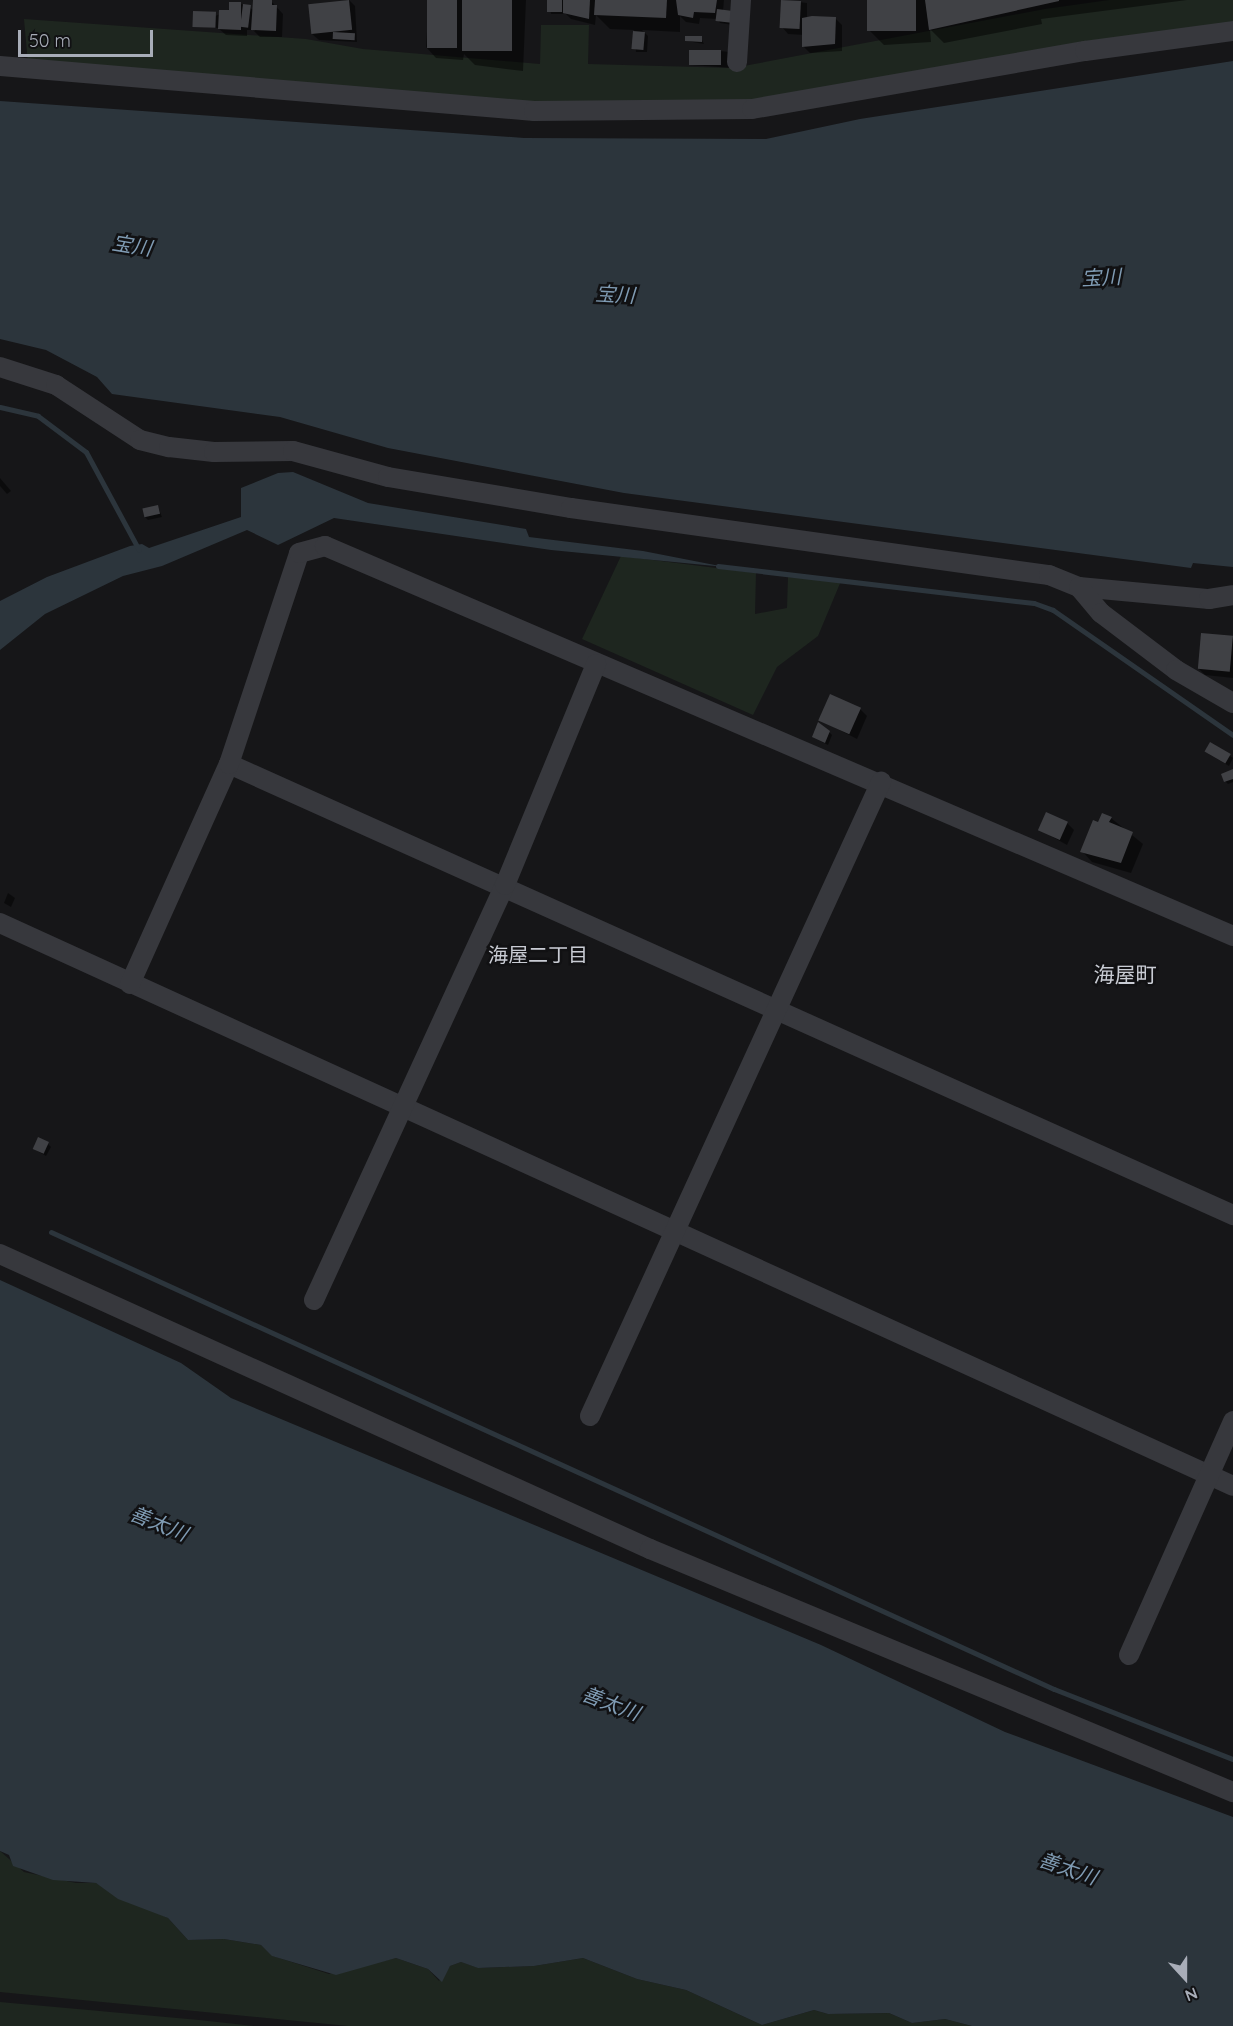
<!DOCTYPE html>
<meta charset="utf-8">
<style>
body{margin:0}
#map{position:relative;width:1233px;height:2026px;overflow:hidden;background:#161618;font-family:Quicksand,"Noto Sans JP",sans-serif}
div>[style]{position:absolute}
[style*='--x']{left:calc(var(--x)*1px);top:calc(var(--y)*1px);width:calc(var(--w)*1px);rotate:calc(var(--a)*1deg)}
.green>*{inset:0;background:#1e261f}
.water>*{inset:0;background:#2c353c}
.shadow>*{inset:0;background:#0007}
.stream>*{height:5px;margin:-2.5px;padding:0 2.5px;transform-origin:2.5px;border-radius:2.5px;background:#2c353c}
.building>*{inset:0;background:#404145;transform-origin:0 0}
.minor>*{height:20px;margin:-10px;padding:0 10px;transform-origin:10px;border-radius:10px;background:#37383d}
span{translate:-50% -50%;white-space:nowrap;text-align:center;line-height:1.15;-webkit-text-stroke:5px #111113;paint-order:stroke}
.water-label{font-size:20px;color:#7f9bb3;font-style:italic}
.neighbourhood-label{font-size:20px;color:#c9ccd4}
.quarter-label{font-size:21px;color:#c9ccd4}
.north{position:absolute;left:1155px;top:1948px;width:60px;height:60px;-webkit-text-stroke:4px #111113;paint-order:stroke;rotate:159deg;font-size:16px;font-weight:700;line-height:24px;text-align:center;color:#a8adb8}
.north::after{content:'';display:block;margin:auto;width:21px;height:27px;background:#a8adb8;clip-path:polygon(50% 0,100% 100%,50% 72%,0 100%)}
.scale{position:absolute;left:18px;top:30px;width:135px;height:27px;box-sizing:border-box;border:3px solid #a8adb8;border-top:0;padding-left:8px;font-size:18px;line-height:21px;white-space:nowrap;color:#a8adb8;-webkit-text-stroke:4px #111113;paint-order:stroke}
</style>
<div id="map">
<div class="green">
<i style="clip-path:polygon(1109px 0,1233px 0,1233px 24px,753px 102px,472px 102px,28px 63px,24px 19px,306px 39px,363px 49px,540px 64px,541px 25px,589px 25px,588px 64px,733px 68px,1045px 9px)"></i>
<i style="clip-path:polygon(621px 556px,756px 573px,755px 614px,787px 608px,788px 577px,841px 581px,818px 636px,777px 667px,753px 715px,582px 639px)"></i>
<i style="clip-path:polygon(0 1851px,24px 1872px,76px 1883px,96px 1883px,168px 1918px,188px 1940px,224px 1939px,261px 1945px,273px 1956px,329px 1974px,396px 1958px,428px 1969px,439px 1981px,450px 1966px,461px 1962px,479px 1968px,534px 1966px,583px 1958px,637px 1979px,686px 1990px,762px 2025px,814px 2010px,828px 2014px,889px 2013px,912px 2023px,945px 2019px,972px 2026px,348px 2026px,0 1992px)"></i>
<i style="clip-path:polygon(0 2002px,199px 2020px,254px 2026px,0 2026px)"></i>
</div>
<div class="water">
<i style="clip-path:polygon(1233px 61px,1233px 567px,1193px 563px,1191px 568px,624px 493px,388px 448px,280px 417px,112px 394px,97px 377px,46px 350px,0 339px,0 101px,524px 138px,766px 139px,860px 119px)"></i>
<i style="clip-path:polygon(293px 472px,368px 503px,526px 529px,529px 537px,643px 551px,725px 567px,551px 550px,334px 518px,278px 545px,247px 530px,162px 566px,123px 576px,45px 614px,0 650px,0 601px,47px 577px,130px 546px,142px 544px,149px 548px,241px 517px,241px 488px,278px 473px)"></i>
<i style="clip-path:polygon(0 1280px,181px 1363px,231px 1398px,821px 1645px,1005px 1732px,1233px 1817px,1233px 2026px,972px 2026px,945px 2019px,912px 2023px,889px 2013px,828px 2014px,814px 2010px,762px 2025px,686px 1990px,637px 1979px,583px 1958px,534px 1966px,478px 1968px,461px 1962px,450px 1966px,442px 1982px,428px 1969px,396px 1958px,336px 1975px,272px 1956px,261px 1945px,224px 1939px,188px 1940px,168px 1918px,118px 1899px,96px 1883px,53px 1880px,13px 1866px,9px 1855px,0 1851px)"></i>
</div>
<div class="shadow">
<i style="clip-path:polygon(349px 0,355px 6px,357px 42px,319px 40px,312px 34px,310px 7px)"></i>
<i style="clip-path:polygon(429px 0,526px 0,523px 71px,475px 65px,464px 54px,463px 60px,436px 58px,426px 47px)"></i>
<i style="clip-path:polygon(549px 0,724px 0,723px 11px,733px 25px,720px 23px,717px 19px,700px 18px,699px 24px,686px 22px,680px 16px,680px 32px,642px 30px,648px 36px,647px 52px,636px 52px,634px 30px,610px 29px,596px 15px,595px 25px,571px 19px,563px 11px,563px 14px,551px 14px)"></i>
<i style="clip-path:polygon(783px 0,807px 3px,807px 20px,835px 18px,842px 25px,842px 51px,810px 53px,803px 46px,804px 35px,788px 34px,782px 27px)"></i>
<i style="clip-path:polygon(869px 0,1187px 0,1041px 19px,1042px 24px,944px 43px,930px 29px,931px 42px,884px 45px,870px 31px)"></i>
<i style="clip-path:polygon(271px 1px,283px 14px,282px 37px,260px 37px,253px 30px,247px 30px,247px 36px,226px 35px,218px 28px,194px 26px,241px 4px,254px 10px)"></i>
<i style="clip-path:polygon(701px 38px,704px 44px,687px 41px)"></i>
<i style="clip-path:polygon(720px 51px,730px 52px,733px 68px,690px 65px)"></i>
<i style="clip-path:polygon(0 478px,11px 491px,7px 494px,0 486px)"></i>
<i style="clip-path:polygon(158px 507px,162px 517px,148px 520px,145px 517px)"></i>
<i style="clip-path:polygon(1233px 638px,1233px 678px,1205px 675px,1198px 668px)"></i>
<i style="clip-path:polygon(860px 709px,867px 716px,857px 739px,820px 720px)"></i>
<i style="clip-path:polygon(829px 732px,832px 735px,828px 745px,813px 737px)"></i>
<i style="clip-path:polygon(1211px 744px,1233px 758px,1229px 766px,1209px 754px)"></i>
<i style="clip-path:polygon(1233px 770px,1233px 782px,1228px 784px,1225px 781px)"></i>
<i style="clip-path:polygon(1111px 818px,1143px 844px,1131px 873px,1092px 862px,1082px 851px,1099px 824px)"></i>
<i style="clip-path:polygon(1067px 823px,1074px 830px,1067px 845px,1040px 830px)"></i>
<i style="clip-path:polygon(8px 893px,15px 898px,11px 907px,4px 903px)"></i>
<i style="clip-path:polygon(48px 1144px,51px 1147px,46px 1156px,34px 1149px)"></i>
</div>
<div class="stream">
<i style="--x:0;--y:407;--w:39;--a:13"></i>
<i style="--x:38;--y:416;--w:60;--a:36.9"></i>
<i style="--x:86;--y:452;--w:111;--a:61.6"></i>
<i style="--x:718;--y:566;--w:318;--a:6.7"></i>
<i style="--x:1034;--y:603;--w:20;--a:20"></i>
<i style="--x:1053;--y:610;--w:219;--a:34.8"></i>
<i style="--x:51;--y:1232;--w:1102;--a:24.5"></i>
<i style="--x:1054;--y:1689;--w:192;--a:21.4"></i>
</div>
<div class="building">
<i style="clip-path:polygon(253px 0,272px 0,272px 5px,277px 5px,276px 31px,251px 30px)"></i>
<i style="left:349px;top:0;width:30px;height:41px;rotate:84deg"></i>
<i style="left:427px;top:0;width:30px;height:48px"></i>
<i style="left:462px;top:0;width:50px;height:51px"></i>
<i style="left:547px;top:0;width:15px;height:12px"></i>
<i style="clip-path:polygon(563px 0,590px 0,589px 19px,563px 13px)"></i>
<i style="clip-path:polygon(595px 0,667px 0,666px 18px,594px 15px)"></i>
<i style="clip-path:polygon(676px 0,717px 0,715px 13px,694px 12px,693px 18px,678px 15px)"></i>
<i style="left:781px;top:0;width:20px;height:28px;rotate:3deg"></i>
<i style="left:867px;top:0;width:49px;height:31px"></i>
<i style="clip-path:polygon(925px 0,1059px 0,1059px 1px,929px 30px)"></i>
<i style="clip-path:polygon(229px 2px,241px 2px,241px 30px,218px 29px,219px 10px,229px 10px)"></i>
<i style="left:243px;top:4px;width:8px;height:23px;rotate:7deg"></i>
<i style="left:717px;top:9px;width:16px;height:12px;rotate:7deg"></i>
<i style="left:193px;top:11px;width:23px;height:16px;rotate:2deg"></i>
<i style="clip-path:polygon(812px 16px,836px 17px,835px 44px,802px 47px,802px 18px)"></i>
<i style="left:633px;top:31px;width:12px;height:18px;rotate:5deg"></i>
<i style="left:333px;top:32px;width:22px;height:7px;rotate:3deg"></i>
<i style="clip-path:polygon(685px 36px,702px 36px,702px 42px,685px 41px)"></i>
<i style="left:689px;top:50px;width:32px;height:15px"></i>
<i style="left:158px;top:505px;width:9px;height:16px;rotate:77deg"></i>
<i style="left:1201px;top:633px;width:32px;height:36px;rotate:5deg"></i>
<i style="left:830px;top:694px;width:34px;height:29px;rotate:24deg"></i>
<i style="clip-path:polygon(818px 722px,830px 731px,825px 743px,812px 737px)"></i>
<i style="left:1210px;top:742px;width:24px;height:11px;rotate:30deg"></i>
<i style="clip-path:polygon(1233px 769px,1233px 779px,1224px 782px,1221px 774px)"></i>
<i style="left:1046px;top:812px;width:24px;height:20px;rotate:24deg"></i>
<i style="clip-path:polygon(1102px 813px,1112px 817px,1109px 822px,1133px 832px,1121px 863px,1080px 852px,1093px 820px,1098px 822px)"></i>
<i style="left:38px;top:1137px;width:12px;height:13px;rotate:24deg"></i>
</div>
<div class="minor">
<i style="--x:737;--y:62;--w:62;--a:-86.3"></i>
<i style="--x:0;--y:66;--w:536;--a:4.82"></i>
<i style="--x:534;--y:111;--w:218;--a:-0.5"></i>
<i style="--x:752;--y:109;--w:338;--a:-9.9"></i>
<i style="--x:1085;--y:51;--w:149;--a:-7.7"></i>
<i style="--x:0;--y:367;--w:59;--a:17.8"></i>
<i style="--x:56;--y:385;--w:100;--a:33.2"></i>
<i style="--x:140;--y:440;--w:30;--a:14"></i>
<i style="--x:169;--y:447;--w:45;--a:6.3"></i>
<i style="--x:214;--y:452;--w:79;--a:-0.7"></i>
<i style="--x:293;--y:451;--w:98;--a:15.3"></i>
<i style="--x:388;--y:477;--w:186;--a:9.6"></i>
<i style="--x:571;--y:508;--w:483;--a:8"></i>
<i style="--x:1049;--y:575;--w:32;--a:22"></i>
<i style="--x:1079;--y:587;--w:131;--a:5.3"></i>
<i style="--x:1209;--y:599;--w:24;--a:-9"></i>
<i style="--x:1079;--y:587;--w:34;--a:50"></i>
<i style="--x:1101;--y:613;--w:94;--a:37.2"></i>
<i style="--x:1176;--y:670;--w:66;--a:30.1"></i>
<i style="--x:229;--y:764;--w:1101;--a:24.19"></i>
<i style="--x:0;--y:923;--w:1355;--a:24.54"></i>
<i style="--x:130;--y:984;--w:241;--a:-65.8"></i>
<i style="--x:229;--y:764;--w:222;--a:-71.6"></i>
<i style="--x:299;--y:553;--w:27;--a:-15"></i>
<i style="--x:325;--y:546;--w:988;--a:23.24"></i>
<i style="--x:0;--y:1254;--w:714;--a:24.41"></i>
<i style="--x:650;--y:1549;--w:632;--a:22.63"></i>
<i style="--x:314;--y:1300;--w:457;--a:-65.3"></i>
<i style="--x:505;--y:885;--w:239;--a:-67.6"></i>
<i style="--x:590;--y:1416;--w:698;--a:-65.35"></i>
<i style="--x:1129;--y:1655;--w:256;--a:-66"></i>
</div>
<div class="water-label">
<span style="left:132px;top:245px;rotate:9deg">宝川</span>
<span style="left:1101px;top:277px;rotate:-3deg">宝川</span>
<span style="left:615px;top:294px;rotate:3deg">宝川</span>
<span style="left:159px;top:1523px;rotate:22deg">善太川</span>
<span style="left:611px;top:1703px;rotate:21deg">善太川</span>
<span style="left:1068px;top:1868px;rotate:19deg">善太川</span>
</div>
<div class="neighbourhood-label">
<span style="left:538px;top:954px">海屋二丁目</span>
</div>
<div class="quarter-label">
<span style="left:1125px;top:974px">海屋町</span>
</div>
<div class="north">N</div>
<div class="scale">50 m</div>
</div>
